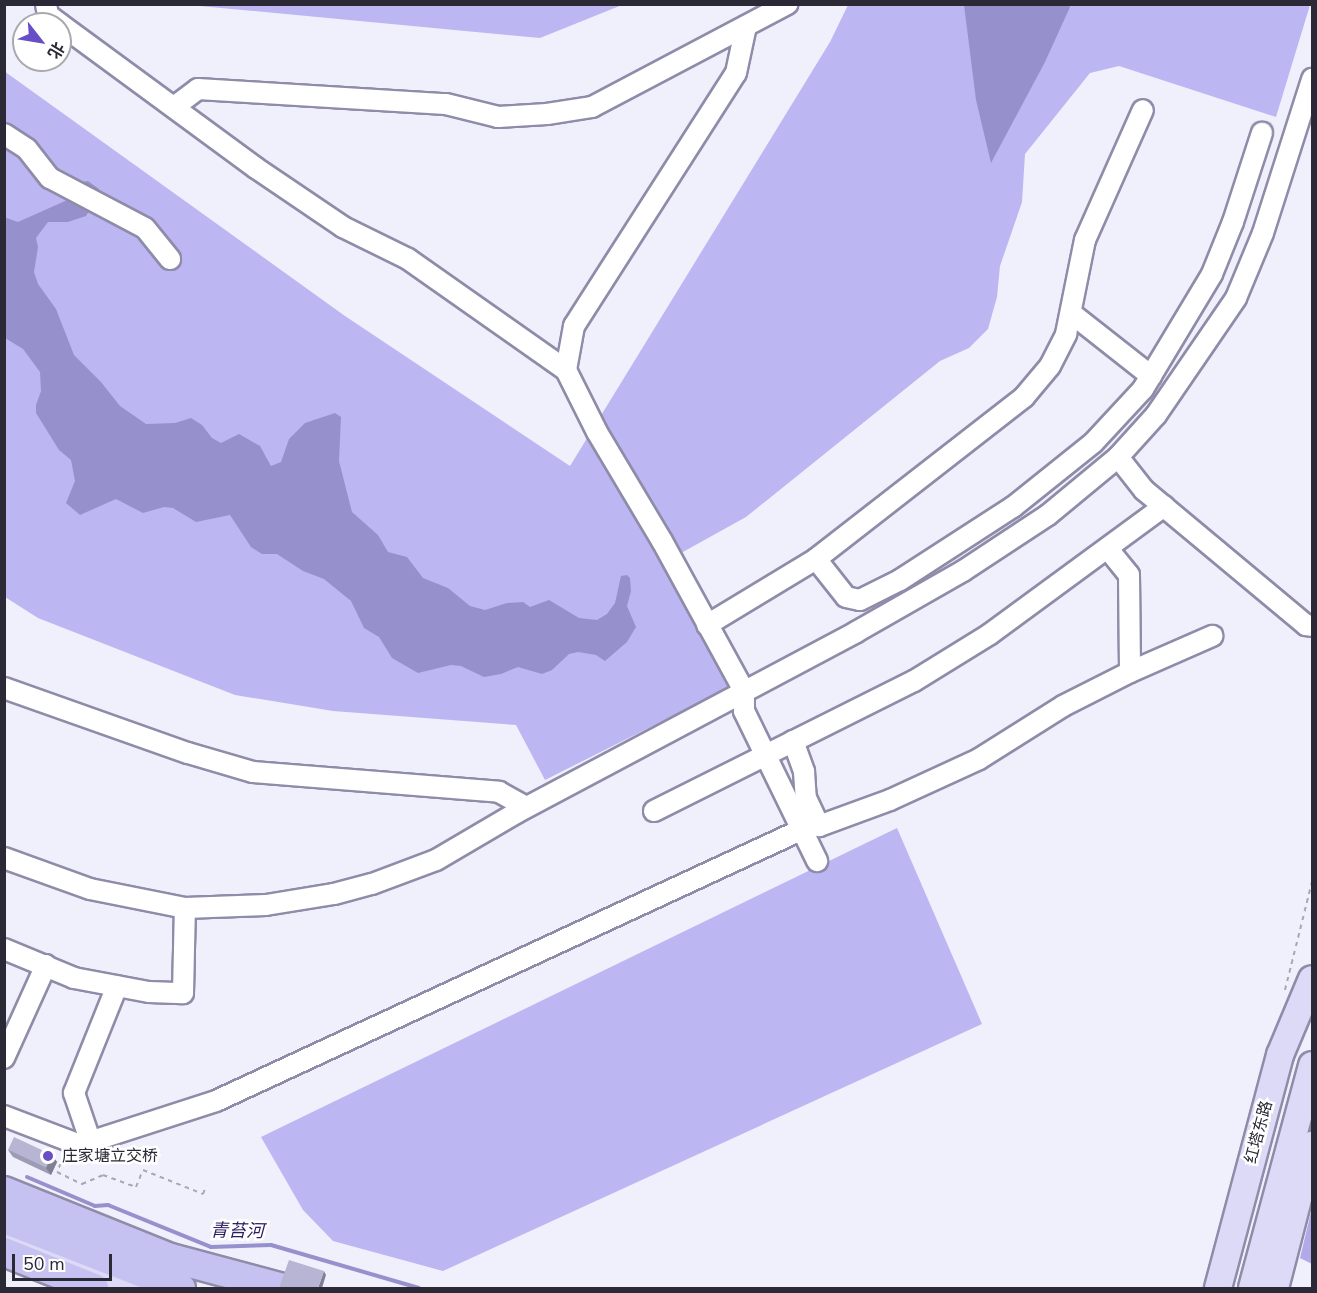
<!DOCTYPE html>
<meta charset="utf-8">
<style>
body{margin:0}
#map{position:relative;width:1317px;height:1293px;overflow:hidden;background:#f0effc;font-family:"Nunito Sans","Noto Sans SC",sans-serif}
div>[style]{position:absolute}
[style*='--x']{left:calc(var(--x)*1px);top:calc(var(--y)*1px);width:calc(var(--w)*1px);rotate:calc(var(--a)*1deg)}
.green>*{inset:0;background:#bcb7f2}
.forest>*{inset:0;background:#b0aae8}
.water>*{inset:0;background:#9691cd}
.stream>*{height:4px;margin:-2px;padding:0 2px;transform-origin:2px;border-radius:2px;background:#9691cd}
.path>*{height:2px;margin-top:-1px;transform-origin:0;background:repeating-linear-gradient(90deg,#a8a7b3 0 4.5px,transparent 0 9px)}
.roads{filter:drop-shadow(2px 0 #8e8ca8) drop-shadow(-2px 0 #8e8ca8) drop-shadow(0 2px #8e8ca8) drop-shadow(0 -2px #8e8ca8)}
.minor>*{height:20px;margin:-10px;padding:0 10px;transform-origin:10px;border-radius:10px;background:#fff}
.major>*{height:26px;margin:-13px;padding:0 13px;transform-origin:13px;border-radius:13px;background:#dcdaf7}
.highway>*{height:28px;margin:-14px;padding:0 14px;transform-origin:14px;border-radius:14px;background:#c5c2f2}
.wall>*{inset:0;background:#9d9cb5}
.shaded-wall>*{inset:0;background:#807f94}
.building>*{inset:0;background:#b7b5d3;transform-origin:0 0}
.dots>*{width:16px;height:16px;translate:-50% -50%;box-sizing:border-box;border:3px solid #fff;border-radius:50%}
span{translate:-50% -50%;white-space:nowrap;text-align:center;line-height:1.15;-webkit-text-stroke:5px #fff;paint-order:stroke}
.street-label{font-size:16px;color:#2a2935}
.poi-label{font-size:16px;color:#2a2935}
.left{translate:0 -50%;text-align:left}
.water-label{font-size:18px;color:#2c1b62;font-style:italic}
.frame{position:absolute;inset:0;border:6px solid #2a2935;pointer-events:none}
.north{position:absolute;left:12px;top:12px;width:60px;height:60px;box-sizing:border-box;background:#fff;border:2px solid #aaa9ae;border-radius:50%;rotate:121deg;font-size:16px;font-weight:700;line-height:24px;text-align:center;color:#2a2935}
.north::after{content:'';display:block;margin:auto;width:21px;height:27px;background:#674dc6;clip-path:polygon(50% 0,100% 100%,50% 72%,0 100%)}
.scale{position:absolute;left:12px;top:1254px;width:100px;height:27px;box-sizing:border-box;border:3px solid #2a2935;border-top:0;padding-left:8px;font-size:18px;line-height:21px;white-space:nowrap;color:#2a2935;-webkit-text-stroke:4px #fff;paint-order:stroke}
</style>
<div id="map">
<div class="green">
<i style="clip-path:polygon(189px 5px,189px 4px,622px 5px,540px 38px)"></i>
<i style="clip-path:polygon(848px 5px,1310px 5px,1276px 117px,1119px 66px,1090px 73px,1025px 154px,1022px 202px,1000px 266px,997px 297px,988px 329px,969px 348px,940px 361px,746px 517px,663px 563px,730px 687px,545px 780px,516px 725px,333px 711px,235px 695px,38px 618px,5px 597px,4px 71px,345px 316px,570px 466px,830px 42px)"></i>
<i style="clip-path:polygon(897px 828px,982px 1024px,443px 1271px,333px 1241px,303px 1210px,261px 1137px)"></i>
</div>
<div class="forest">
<i style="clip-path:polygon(1312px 1208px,1312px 1264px,1300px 1258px)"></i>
</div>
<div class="water">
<i style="clip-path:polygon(1068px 4px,1070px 7px,1045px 62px,991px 163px,976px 100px,964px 5px)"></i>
<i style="clip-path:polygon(88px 181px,99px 189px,95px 201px,86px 216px,68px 222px,48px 222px,36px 238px,38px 247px,34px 272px,38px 284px,56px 309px,74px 355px,101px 382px,120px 406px,146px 424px,175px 423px,191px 418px,202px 425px,212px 438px,221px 443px,239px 434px,260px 446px,271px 466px,281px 462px,289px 439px,305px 423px,335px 413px,341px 417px,339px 461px,352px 512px,378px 535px,388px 552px,407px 557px,423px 578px,448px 588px,470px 606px,485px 610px,507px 603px,523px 602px,530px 607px,549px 600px,579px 618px,597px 620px,607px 614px,615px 603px,621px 576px,627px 575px,630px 578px,631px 591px,627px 606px,636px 627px,627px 642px,605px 661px,596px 655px,578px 652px,569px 654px,552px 670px,542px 674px,518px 667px,501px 674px,484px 677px,461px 666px,451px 665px,418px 673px,392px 658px,379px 637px,364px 628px,351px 601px,324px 579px,303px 571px,277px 554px,262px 554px,251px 547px,230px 515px,196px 522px,173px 508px,164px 507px,143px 513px,116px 499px,80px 515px,66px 503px,75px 481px,71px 460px,59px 450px,36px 413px,36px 405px,41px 391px,40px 372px,23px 349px,5px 338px,4px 217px,18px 222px,74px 197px,77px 187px,83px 182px)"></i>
</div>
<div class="stream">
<i style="--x:27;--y:1177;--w:74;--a:23.1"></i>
<i style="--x:95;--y:1206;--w:13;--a:-4"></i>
<i style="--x:108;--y:1205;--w:111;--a:22.2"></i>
<i style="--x:211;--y:1247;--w:60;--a:-1.9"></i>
<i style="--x:271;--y:1245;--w:154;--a:16.2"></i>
</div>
<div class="path">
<i style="--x:1285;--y:990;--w:111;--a:-76"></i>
<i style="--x:64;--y:1155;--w:18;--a:112"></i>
<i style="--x:57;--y:1172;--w:28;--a:26"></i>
<i style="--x:82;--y:1184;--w:23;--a:-23"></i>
<i style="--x:103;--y:1175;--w:35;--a:20"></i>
<i style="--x:136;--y:1187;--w:18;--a:-68"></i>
<i style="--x:143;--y:1170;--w:65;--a:21.8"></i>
<i style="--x:203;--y:1194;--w:9;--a:-69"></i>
</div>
<div class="roads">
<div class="minor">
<i style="--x:46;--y:4;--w:11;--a:80"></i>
<i style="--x:48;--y:15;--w:15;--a:37"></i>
<i style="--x:60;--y:24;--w:243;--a:36.3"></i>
<i style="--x:256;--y:168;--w:105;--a:34.1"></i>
<i style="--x:343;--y:227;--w:72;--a:26.2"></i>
<i style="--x:408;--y:259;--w:193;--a:35.1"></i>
<i style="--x:566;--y:370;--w:69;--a:63.4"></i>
<i style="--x:597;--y:432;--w:127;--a:59.2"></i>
<i style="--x:662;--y:541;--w:171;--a:61.3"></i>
<i style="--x:744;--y:691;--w:20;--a:90"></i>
<i style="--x:744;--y:711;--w:167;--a:64"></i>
<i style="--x:174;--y:107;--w:30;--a:-37"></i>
<i style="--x:198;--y:89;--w:248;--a:3.5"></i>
<i style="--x:446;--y:104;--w:54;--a:14"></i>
<i style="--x:498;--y:117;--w:49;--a:-3.5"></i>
<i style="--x:547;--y:114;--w:46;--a:-8.8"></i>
<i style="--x:592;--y:107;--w:221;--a:-27.8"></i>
<i style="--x:4;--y:134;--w:27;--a:33"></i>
<i style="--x:27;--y:149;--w:37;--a:52"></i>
<i style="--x:50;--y:178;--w:107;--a:27.8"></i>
<i style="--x:145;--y:228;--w:40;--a:51"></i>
<i style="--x:1071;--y:313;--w:102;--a:38.2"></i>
<i style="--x:566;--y:370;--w:45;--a:-79.7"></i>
<i style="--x:574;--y:326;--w:300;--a:-57.4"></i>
<i style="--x:736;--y:73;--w:48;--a:-78"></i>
<i style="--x:1118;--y:457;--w:42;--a:51.8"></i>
<i style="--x:1144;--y:490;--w:211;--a:39.8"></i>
<i style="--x:1306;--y:625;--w:6;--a:9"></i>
<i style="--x:1108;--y:549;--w:33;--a:51"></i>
<i style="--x:1129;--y:575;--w:97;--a:89.4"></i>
<i style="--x:816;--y:559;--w:48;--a:51.7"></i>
<i style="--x:846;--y:597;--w:14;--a:12"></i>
<i style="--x:860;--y:600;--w:45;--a:-26.6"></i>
<i style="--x:900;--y:580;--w:135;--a:-32.9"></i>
<i style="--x:1013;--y:507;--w:102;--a:-38.7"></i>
<i style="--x:1093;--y:443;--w:74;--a:-47.2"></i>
<i style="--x:1143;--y:389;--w:134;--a:-59"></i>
<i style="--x:1212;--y:274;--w:56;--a:-68"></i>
<i style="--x:1233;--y:222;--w:94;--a:-72"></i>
<i style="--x:707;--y:625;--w:127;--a:-31.2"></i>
<i style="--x:816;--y:559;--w:264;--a:-37.9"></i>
<i style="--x:1024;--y:397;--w:40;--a:-50"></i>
<i style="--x:1050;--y:366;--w:36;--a:-63"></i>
<i style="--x:1066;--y:334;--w:96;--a:-78.6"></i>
<i style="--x:1085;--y:240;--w:142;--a:-66"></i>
<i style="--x:4;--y:688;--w:195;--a:19.5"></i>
<i style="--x:188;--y:753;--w:68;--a:16.3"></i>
<i style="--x:253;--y:772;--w:247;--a:4.6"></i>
<i style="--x:499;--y:792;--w:31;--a:29"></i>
<i style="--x:793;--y:741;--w:33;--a:70"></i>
<i style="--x:804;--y:772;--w:26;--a:86"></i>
<i style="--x:806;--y:798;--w:31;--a:65"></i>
<i style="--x:819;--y:826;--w:76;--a:-20.1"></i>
<i style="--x:890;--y:800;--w:98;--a:-24.7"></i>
<i style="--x:979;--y:759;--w:99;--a:-32.2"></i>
<i style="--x:1063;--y:706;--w:75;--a:-26.9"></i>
<i style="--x:1130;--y:672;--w:90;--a:-23.7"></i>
<i style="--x:654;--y:811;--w:291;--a:-26.6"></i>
<i style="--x:914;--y:681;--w:89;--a:-31.7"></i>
<i style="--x:990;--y:634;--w:216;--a:-36.3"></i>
<i style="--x:4;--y:858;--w:91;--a:19.8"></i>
<i style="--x:90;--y:889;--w:97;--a:11.3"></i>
<i style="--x:185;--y:908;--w:81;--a:-2.1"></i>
<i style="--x:266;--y:905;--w:69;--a:-9.2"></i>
<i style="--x:334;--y:894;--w:39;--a:-15"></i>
<i style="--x:372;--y:884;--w:68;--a:-20.6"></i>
<i style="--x:436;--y:860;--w:93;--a:-30.4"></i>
<i style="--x:516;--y:813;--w:385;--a:-28"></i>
<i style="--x:856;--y:632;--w:123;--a:-29.7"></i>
<i style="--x:963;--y:571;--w:102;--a:-33.4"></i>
<i style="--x:1048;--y:515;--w:91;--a:-39.6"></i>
<i style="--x:1118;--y:457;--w:57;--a:-47.9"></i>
<i style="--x:1156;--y:415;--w:142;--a:-55.6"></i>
<i style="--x:1236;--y:298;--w:70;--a:-67.4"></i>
<i style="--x:1263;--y:233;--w:162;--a:-72.3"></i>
<i style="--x:4;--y:949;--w:76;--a:22.5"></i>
<i style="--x:74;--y:978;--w:76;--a:10.6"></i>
<i style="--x:149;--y:992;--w:34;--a:2"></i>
<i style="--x:183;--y:993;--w:85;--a:-88.7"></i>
<i style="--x:4;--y:1058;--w:102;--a:-65.7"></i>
<i style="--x:4;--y:1116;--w:81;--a:20.9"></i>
<i style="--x:80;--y:1145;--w:143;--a:-17.9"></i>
<i style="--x:216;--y:1101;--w:647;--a:-24.86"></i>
<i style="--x:91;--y:1143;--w:53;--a:-108.8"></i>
<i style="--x:74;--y:1093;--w:115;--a:-68.1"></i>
</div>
<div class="major">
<i style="--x:4;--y:1236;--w:145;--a:21.1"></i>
<i style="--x:1218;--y:1288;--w:241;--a:-75.1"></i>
<i style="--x:1280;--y:1055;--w:82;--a:-67.2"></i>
<i style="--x:1252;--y:1288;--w:231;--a:-74.9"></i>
<i style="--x:1275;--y:1288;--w:148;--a:-75.5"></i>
</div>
<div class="highway">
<i style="--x:4;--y:1191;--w:180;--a:21.9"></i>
<i style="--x:171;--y:1258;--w:116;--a:15"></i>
<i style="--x:4;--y:1219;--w:190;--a:21.3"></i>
<i style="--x:4;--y:1252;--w:97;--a:21.8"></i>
</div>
</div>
<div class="wall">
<i style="clip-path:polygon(8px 1150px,52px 1155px,57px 1162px,51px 1175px,13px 1157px)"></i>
</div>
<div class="shaded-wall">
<i style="clip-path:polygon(52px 1155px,57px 1162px,51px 1175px,46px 1168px)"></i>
<i style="clip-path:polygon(324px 1271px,326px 1275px,322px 1288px,318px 1288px)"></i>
</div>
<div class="building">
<i style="left:14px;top:1137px;width:42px;height:14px;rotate:25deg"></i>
<i style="clip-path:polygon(289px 1260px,324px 1271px,318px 1288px,279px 1288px)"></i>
</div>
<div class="dots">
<i style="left:48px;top:1156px;background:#674dc6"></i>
</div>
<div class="street-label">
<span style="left:1259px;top:1132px;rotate:-75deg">红塔东路</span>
</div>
<div class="poi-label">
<span class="left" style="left:62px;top:1156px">庄家塘立交桥</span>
</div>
<div class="water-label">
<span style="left:237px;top:1231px;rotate:1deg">青苔河</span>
</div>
<div class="frame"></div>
<div class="north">北</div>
<div class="scale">50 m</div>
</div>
